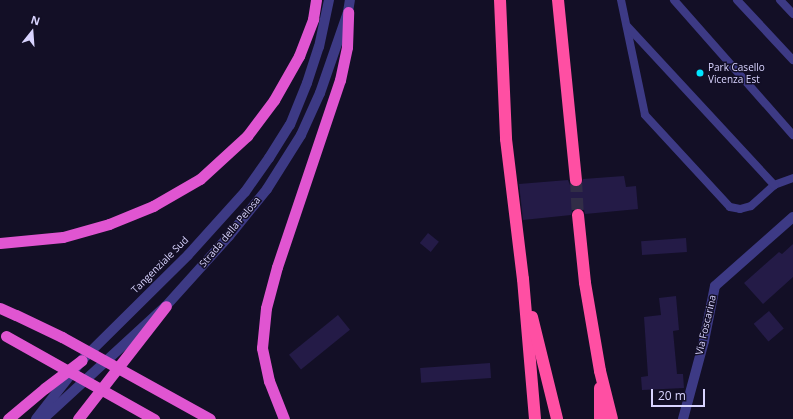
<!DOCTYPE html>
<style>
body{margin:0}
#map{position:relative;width:793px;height:419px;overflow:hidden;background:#130f26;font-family:"Open Sans",sans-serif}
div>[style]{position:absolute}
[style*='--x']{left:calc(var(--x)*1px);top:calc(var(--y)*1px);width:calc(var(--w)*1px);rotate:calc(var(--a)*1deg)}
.building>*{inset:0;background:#241b47;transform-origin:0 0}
.motorway-tunnel>*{height:12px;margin-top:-6px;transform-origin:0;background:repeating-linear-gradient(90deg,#312d47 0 12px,transparent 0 18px)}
.service>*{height:8px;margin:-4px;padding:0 4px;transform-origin:4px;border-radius:4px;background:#3d3a85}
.minor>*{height:10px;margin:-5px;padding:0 5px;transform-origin:5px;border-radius:5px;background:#3d3a85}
.tertiary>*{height:10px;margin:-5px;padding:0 5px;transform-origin:5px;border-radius:5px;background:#3d3a85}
.trunk>*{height:11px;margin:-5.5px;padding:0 5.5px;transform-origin:5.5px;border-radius:5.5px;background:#e055d1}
.motorway>*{height:12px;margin:-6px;padding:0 6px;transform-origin:6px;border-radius:6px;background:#ff4fa3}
.trunk-bridge>*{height:11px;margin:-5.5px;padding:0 5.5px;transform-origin:5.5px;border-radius:5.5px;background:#e055d1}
.dots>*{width:11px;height:11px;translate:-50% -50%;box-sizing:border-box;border:2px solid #130f26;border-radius:50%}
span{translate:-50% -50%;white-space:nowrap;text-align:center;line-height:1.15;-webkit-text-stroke:3px #130f26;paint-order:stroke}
.poi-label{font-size:10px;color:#d9d4ff}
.left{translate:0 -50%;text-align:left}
.street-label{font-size:10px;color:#d9d4ff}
.north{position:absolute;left:12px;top:12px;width:40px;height:40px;-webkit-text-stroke:3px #130f26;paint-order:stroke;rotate:17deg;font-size:11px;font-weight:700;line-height:16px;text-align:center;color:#d9d4ff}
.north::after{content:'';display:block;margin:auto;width:14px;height:18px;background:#d9d4ff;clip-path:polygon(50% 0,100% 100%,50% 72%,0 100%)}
.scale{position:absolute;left:651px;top:389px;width:54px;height:18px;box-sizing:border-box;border:2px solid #d9d4ff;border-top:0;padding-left:5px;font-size:12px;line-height:14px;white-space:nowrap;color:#d9d4ff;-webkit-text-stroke:3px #130f26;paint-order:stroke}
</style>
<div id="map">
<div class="building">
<i style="clip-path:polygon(624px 176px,626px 187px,636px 186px,638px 209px,585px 214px,584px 210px,578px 208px,573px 209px,571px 215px,523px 220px,519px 184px,568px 180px,570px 185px,576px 187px,581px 186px,583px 179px)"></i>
<i style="left:428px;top:233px;width:14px;height:13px;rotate:39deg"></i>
<i style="left:686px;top:238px;width:14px;height:45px;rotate:86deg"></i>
<i style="clip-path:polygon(793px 244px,793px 277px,763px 304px,744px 283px,779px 252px,782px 254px)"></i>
<i style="clip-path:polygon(676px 296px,679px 330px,673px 331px,677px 374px,683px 374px,684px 388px,642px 390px,641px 377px,648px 376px,644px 317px,661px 315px,659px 298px)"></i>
<i style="left:769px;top:311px;width:23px;height:20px;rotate:50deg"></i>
<i style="left:338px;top:315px;width:19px;height:63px;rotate:51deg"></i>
<i style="left:490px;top:363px;width:15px;height:70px;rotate:86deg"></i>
</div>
<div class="motorway-tunnel">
<i style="--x:576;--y:180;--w:35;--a:87"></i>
</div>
<div class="service">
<i style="--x:621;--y:0;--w:117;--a:78.2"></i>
<i style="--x:645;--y:115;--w:125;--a:47.3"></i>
<i style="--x:730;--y:207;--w:10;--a:11"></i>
<i style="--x:740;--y:209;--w:11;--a:-15"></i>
<i style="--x:751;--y:206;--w:31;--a:-42"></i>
<i style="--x:774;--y:185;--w:20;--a:-20"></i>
<i style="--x:674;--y:0;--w:180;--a:48.6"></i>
<i style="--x:737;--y:0;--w:82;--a:47"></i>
<i style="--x:780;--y:0;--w:19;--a:47"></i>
<i style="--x:627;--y:26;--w:217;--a:47.2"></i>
</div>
<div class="minor">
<i style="--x:683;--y:419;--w:81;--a:-74.9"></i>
<i style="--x:704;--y:341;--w:56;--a:-78.7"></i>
<i style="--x:715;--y:286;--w:104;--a:-41.5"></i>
</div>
<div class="tertiary">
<i style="--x:36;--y:419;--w:75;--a:-52.1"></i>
<i style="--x:82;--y:360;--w:149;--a:-44.7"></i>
<i style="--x:188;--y:255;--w:85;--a:-47.9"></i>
<i style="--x:245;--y:192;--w:42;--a:-54.8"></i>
<i style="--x:269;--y:158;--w:39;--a:-58"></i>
<i style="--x:290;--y:125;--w:45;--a:-68"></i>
<i style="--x:307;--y:83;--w:38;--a:-72"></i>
<i style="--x:319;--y:47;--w:48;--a:-78"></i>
<i style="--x:43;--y:419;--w:167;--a:-42.6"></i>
<i style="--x:166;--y:306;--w:94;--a:-48"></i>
<i style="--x:229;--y:236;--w:60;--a:-51"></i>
<i style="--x:267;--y:189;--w:64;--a:-57.8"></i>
<i style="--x:301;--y:135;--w:46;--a:-65.7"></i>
<i style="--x:320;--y:93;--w:86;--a:-70.9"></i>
<i style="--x:348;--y:12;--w:12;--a:-81"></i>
</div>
<div class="trunk">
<i style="--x:0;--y:243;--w:63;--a:-5.4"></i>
<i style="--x:63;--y:237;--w:48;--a:-15.8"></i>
<i style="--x:109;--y:224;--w:48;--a:-22.2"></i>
<i style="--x:153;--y:206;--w:54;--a:-29.9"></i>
<i style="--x:200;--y:179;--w:64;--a:-42.5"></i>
<i style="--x:247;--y:136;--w:45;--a:-53.1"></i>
<i style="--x:274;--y:100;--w:51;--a:-60.4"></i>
<i style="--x:299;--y:56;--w:40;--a:-69"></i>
<i style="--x:313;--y:19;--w:19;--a:-81"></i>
<i style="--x:0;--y:308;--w:17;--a:24"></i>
<i style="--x:8;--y:419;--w:48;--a:-40"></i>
<i style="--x:45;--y:388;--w:46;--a:-37.1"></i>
<i style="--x:78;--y:419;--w:143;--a:-52.1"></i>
<i style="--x:284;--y:419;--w:41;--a:-111.5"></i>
<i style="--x:269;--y:381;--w:34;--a:-102"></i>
<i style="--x:262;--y:348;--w:40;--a:-84.3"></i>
<i style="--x:266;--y:308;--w:42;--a:-75"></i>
<i style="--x:277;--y:267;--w:197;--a:-71.4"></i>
<i style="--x:340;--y:80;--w:34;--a:-78"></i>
<i style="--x:347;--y:47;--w:35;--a:-88"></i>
</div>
<div class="motorway">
<i style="--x:500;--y:0;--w:139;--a:87.5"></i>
<i style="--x:506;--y:139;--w:141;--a:83.1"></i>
<i style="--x:523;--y:279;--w:141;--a:85.1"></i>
<i style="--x:558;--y:0;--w:181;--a:84.3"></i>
<i style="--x:578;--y:215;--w:68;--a:84.1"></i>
<i style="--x:585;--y:283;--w:89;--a:80.3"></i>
<i style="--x:600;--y:371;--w:49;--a:76"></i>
<i style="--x:532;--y:317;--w:105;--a:76.2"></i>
<i style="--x:600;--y:388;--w:31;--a:90"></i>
</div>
<div class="trunk-bridge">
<i style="--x:16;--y:315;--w:51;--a:25.6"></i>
<i style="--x:62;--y:337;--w:169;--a:29"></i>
<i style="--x:6;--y:336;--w:170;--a:29.3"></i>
</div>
<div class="dots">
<i style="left:700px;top:73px;background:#00e5ff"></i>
</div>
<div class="poi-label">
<span class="left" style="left:708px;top:73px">Park Casello<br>Vicenza Est</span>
</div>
<div class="street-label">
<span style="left:230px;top:232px;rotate:-50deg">Strada della Pelosa</span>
<span style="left:160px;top:265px;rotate:-45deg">Tangenziale Sud</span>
<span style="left:706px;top:325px;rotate:-77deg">Via Foscarina</span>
</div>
<div class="north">N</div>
<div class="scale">20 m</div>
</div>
